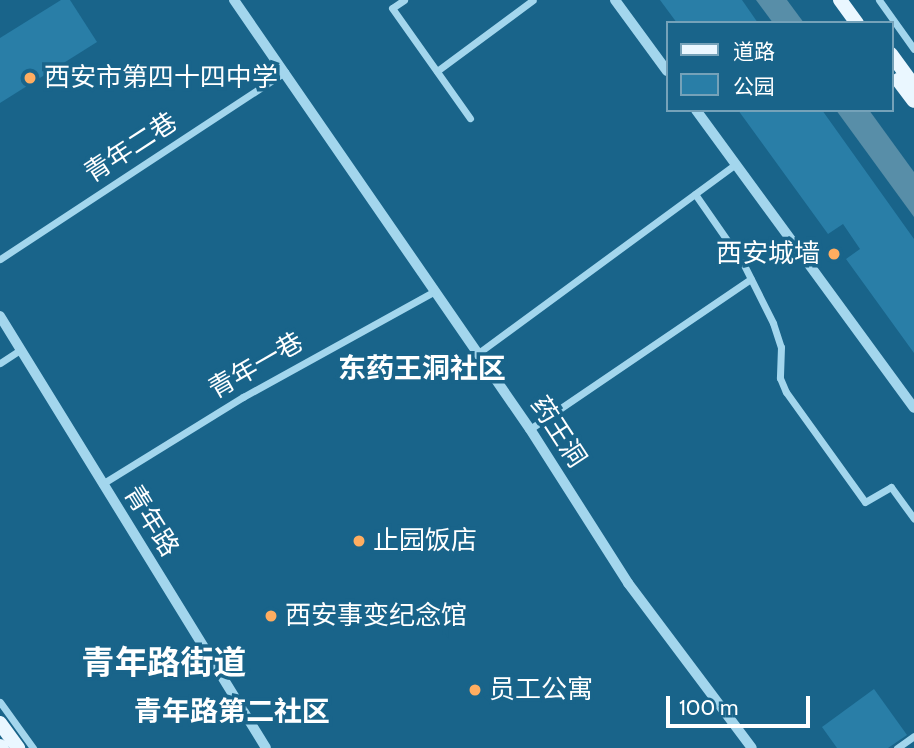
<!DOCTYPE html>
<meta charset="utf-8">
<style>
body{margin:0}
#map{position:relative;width:914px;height:748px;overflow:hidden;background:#19648a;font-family:Cabin,"Noto Sans SC",sans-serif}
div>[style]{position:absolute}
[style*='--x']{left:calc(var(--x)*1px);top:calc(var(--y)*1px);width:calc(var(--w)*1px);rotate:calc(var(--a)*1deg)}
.green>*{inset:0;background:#297ea7}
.water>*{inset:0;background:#588ea8}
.minor>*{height:7px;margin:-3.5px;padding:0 3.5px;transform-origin:3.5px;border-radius:3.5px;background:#a3d6ed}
.tertiary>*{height:10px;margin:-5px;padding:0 5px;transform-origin:5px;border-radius:5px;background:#a3d6ed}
.primary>*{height:14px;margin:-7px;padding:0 7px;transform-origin:7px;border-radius:7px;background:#eaf7ff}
.dots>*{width:19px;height:19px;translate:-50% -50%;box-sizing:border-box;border:4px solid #19648a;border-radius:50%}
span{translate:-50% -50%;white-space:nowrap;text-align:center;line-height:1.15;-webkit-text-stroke:7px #19648a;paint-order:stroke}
.poi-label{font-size:26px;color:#fff}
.left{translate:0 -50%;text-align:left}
.right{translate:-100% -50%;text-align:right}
.street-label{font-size:26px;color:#fff}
.neighbourhood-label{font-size:28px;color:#fff;font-weight:700}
.district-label{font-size:33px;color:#fff;font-weight:700}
.legend{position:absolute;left:666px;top:21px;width:228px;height:91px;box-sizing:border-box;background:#19648a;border:2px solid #75a2b9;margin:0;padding:9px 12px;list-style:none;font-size:21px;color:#fff}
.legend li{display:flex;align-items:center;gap:14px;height:35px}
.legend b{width:35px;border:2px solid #75a2b9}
.scale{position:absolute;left:666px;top:696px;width:144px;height:32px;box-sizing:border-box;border:4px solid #fff;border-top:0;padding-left:9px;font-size:21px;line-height:24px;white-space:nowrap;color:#fff;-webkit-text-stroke:5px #19648a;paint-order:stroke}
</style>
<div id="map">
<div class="green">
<i style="clip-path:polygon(61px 0,70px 0,97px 42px,0 103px,0 38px)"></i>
<i style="clip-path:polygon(660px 0,742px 0,758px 23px,677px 23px)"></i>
<i style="clip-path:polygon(738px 110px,822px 110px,914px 239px,914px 353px,846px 259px,860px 249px,843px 224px,828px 234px)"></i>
<i style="clip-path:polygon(874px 689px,907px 735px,888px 748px,837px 748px,822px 727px)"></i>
</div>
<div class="water">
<i style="clip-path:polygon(756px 0,787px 0,804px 23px,773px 23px)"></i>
<i style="clip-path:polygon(836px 110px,869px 110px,914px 172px,914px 217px)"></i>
</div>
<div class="minor">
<i style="--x:404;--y:0;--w:14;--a:146"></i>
<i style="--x:392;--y:8;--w:135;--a:54.7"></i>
<i style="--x:879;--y:0;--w:60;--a:54.5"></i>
<i style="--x:437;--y:71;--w:119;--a:-36.5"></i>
<i style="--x:695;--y:194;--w:84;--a:55.2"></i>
<i style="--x:743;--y:263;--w:67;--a:63.4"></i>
<i style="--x:773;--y:323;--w:25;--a:72"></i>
<i style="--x:781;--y:347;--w:31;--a:92"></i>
<i style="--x:780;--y:378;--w:15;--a:67"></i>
<i style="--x:786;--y:392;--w:135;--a:54.3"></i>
<i style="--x:865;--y:502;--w:30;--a:-30"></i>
<i style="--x:891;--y:487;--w:39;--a:54"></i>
<i style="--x:0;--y:259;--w:341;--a:-33.3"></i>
<i style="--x:477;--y:354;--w:321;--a:-36.3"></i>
<i style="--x:0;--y:363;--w:24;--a:-33"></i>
<i style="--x:530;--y:429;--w:267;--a:-34.2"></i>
<i style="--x:102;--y:484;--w:166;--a:-31.7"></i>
<i style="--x:243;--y:397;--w:219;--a:-28.9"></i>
<i style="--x:0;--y:702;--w:57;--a:54.3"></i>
<i style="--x:897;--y:748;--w:21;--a:-35"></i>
</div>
<div class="tertiary">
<i style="--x:234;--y:0;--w:521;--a:55.4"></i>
<i style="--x:530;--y:429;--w:183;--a:57.5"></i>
<i style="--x:628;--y:583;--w:206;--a:53.1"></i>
<i style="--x:615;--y:0;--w:88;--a:53.8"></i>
<i style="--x:696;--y:110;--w:369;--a:53.8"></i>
<i style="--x:0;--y:316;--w:507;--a:58.38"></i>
</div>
<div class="primary">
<i style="--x:840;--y:0;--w:29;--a:54"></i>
<i style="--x:891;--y:54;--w:39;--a:54"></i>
<i style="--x:898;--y:80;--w:26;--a:53"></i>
<i style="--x:0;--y:723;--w:31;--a:54"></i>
<i style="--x:0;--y:746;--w:3;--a:45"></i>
</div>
<div class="dots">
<i style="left:30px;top:78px;background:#ffad60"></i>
<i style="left:834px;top:254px;background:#ffad60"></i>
<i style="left:359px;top:541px;background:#ffad60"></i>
<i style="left:271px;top:616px;background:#ffad60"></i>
<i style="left:475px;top:690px;background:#ffad60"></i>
</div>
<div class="poi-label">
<span class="left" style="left:44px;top:78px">西安市第四十四中学</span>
<span class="right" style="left:820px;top:254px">西安城墙</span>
<span class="left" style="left:373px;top:541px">止园饭店</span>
<span class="left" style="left:285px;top:616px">西安事变纪念馆</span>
<span class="left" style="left:489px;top:690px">员工公寓</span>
</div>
<div class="street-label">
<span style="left:131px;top:148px;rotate:-33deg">青年二巷</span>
<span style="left:256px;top:366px;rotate:-30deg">青年一巷</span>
<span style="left:558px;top:432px;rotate:57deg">药王洞</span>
<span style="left:151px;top:521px;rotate:58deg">青年路</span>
</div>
<div class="neighbourhood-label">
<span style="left:422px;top:368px">东药王洞社区</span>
<span style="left:232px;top:711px">青年路第二社区</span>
</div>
<div class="district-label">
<span style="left:164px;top:663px">青年路街道</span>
</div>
<ul class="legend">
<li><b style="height:9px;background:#eaf7ff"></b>道路</li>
<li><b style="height:19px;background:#297ea7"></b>公园</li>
</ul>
<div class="scale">100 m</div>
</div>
